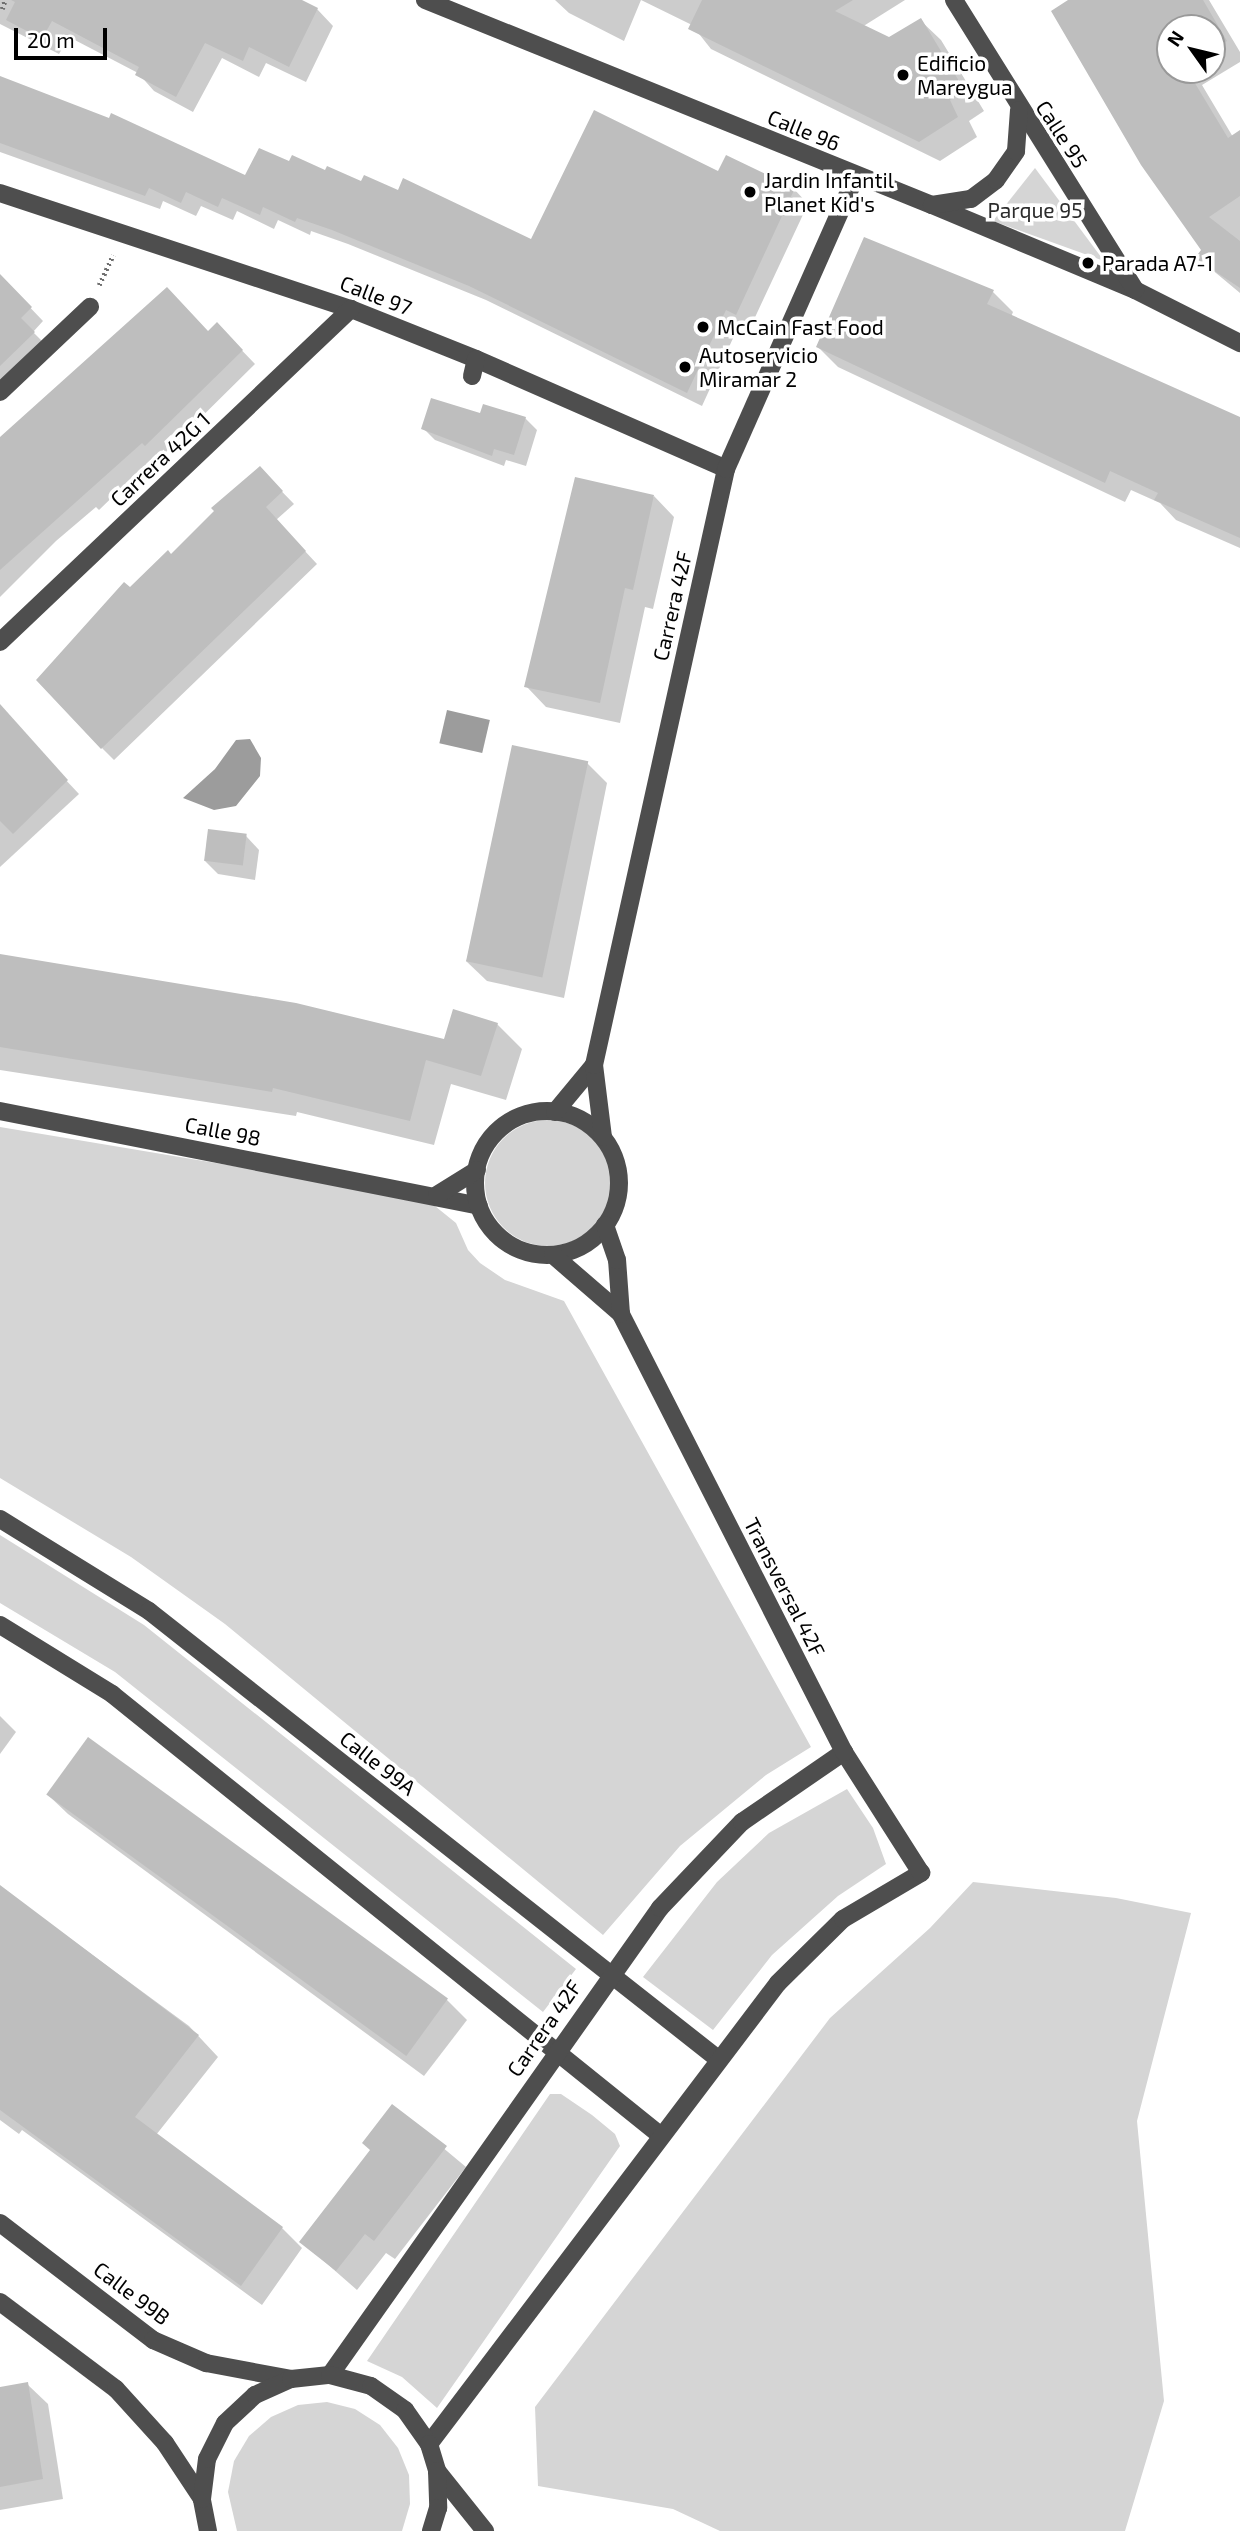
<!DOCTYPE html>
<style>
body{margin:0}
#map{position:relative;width:1240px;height:2531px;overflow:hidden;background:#fff;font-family:"Exo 2",sans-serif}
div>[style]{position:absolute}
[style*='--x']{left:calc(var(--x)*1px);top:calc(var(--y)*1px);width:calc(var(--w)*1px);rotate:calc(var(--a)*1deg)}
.green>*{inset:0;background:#d5d5d5}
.round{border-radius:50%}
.water>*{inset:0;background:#9c9c9c;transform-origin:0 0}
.shadow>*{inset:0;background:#0003}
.building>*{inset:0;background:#bebebe;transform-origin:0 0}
.path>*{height:4.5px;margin-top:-2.25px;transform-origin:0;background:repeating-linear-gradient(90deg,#707070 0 2px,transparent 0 5.5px)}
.minor>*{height:18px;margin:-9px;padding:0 9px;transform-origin:9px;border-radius:9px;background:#4e4e4e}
.minor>.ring{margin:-9px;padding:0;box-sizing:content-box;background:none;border:18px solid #4e4e4e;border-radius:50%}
.dots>*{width:19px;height:19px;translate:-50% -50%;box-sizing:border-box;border:4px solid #fff;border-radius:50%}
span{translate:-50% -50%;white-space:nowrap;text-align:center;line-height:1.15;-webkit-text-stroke:7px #fff;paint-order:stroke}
.poi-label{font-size:21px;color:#000}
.left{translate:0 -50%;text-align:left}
.street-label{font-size:21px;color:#000}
.park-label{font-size:21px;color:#2c2c2c}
.north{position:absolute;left:1156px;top:14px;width:70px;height:70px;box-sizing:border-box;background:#fff;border:2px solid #999;border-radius:50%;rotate:304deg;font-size:19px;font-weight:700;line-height:28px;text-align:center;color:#000}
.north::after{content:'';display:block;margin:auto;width:24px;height:32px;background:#000;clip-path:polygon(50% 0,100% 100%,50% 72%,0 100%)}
.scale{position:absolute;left:14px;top:28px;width:93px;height:32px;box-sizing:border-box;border:4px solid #000;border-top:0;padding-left:9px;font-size:21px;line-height:24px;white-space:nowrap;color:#000;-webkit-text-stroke:5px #fff;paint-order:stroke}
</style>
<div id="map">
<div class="green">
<i style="clip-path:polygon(1035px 168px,1104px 261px,993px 221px)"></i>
<i class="round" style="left:485px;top:1120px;width:126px;height:126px"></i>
<i style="clip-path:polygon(0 1127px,425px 1198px,456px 1223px,468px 1250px,480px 1263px,505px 1280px,564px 1301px,811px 1747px,766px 1775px,680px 1846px,603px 1935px,225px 1624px,131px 1557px,0 1478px)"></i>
<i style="clip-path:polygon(0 1535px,144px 1625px,576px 1969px,543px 2012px,115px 1672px,0 1603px)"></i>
<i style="clip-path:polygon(847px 1789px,873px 1828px,886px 1864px,838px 1896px,772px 1955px,713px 2030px,643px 1977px,717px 1882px,769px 1833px)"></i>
<i style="clip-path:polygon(973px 1882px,1116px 1898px,1191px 1913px,1137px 2121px,1164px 2401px,1125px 2531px,720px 2531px,673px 2509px,538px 2486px,535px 2407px,830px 2018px,930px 1928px)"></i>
<i style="clip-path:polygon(550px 2094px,561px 2094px,592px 2115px,615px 2134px,620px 2146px,437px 2408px,402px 2377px,367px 2361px)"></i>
<i style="clip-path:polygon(327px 2402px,355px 2409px,380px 2425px,398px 2448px,409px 2475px,410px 2504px,402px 2531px,237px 2531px,228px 2492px,234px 2461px,249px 2436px,271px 2417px,298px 2405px)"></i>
</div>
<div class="water">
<i style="left:447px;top:710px;width:44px;height:34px;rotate:13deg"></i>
<i style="clip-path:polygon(250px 739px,261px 758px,260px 776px,236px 806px,214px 810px,183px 798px,215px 769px,236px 740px)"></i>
</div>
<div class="shadow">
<i style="clip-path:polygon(0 0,295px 0,317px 9px,333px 26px,306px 82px,266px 63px,259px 77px,222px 58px,193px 112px,154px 91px,138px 73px,69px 37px,59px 54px,0 24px)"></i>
<i style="clip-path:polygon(555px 0,905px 0,862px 27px,889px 39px,920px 20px,941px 40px,984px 111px,969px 121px,977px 137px,940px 161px,711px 49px,692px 25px,641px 0,624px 41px,569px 13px)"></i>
<i style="clip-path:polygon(evenodd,1071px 0,1209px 0,1240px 52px,1240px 62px,1202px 85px,1233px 137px,1240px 138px,1240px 293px,1198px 258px,1204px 250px,1071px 0,1170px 28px,1212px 28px,1212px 70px,1170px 70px,1170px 28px)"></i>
<i style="clip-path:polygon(0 82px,246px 177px,290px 164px,399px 192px,532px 241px,719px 174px,794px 189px,808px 204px,750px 328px,740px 323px,702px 406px,486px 300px,348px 244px,311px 231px,310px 235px,278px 220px,274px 229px,237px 211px,233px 220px,201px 206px,196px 216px,163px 201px,160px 209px,0 152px)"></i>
<i style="clip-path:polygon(0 276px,43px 321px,33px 332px,47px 346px,0 391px)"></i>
<i style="clip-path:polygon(166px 289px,208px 333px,230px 338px,255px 364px,160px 458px,156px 455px,99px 510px,96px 507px,56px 541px,0 597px,0 439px)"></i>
<i style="clip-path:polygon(993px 292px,1013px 312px,1011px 317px,1240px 419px,1240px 548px,1176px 520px,1160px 503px,1131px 490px,1125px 502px,838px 367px,818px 347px)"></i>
<i style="clip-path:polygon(482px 415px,525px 418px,537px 430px,526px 466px,506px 460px,504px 466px,435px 440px,423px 428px)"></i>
<i style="clip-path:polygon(259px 468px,294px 504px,276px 520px,317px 564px,114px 760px,102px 748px,130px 589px,171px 556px)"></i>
<i style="clip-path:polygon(654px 496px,674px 517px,653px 609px,645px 607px,620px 723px,546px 707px,526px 686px)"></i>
<i style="clip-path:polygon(0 710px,79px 794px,0 867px)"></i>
<i style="clip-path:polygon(587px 763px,607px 783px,564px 998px,487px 981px,466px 961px)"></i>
<i style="clip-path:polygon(246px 836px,259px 850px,255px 880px,218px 874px,204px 860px)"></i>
<i style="clip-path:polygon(0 958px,446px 1041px,497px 1024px,522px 1049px,506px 1100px,451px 1084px,434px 1145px,297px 1112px,296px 1116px,0 1070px)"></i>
<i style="clip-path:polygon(0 1716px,16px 1732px,0 1754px)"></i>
<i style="clip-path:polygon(47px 1794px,447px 2000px,467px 2020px,424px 2076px,68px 1814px)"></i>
<i style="clip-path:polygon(0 1887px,189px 2026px,218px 2057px,156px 2135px,282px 2228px,302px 2248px,262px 2305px,22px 2130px,19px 2134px,0 2120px)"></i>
<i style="clip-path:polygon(393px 2106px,466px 2167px,395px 2259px,386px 2253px,357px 2290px,301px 2241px,372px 2150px)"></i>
<i style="clip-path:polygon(27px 2384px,48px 2404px,63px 2499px,0 2510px,0 2388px)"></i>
</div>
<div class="building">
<i style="clip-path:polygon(11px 0,302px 0,318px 8px,289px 67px,249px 47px,243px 61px,205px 43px,176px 97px,135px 75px,139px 67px,52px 21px,42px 39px,6px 20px,15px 2px)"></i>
<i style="clip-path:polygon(702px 0,853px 0,835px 11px,889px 37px,921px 18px,965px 91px,950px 100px,958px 117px,919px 142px,688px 29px)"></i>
<i style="clip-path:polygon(1068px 0,1203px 0,1227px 41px,1212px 50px,1212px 28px,1170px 28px,1170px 70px,1187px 70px,1228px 138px,1240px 130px,1240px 196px,1209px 217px,1240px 241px,1240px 288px,1195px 258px,1201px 250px,1141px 165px,1051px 11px)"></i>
<i style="clip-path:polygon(0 76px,109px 118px,111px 113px,245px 175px,259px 148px,289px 161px,292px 155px,325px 170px,327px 166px,361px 181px,364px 175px,398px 190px,403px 178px,531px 239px,594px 110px,718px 171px,726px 155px,795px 188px,736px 315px,726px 310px,687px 393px,469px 286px,332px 230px,297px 218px,295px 222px,263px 207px,260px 215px,222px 198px,218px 207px,186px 192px,181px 203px,149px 188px,145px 196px,0 143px)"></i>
<i style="clip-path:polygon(864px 237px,994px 290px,987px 304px,1240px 417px,1240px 538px,1154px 500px,1158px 493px,1110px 471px,1105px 483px,816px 347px)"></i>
<i style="clip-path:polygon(0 274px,32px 307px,21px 318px,35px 332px,0 366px)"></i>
<i style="clip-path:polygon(167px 287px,208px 331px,217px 322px,243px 350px,145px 446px,142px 443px,0 570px,0 437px)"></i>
<i style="clip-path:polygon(431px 398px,480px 413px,483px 404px,526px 417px,514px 455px,494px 449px,492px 456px,421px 429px)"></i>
<i style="clip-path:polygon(260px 466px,283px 491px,266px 507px,306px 551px,101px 749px,36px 680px,124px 582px,130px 587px,168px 550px,171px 554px,214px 511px,211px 508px)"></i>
<i style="clip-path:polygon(575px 477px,654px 495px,633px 590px,625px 588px,600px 703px,524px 687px)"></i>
<i style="clip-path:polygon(0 704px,68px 780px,13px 834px,0 821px)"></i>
<i style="left:512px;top:745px;width:78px;height:221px;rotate:12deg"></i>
<i style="left:208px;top:829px;width:39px;height:32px;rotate:7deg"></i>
<i style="clip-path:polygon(0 954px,296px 1003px,444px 1039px,453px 1009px,498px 1023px,481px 1076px,426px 1060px,410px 1121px,273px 1088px,272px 1092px,0 1047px)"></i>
<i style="left:88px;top:1737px;width:445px;height:71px;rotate:36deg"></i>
<i style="clip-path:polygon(0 1885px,199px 2035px,135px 2117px,283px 2227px,241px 2286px,0 2110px)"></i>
<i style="clip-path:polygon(392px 2104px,447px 2146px,374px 2241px,365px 2234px,336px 2271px,299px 2242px,370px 2150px,362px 2143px)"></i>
<i style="clip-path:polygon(28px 2382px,43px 2479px,0 2487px,0 2387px)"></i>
</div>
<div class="path">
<i style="--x:2;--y:9;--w:9;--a:-72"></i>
<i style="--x:99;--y:285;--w:33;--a:-65"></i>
</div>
<div class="minor">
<i style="--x:425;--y:0;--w:547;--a:22.02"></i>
<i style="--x:932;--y:205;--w:220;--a:22.7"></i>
<i style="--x:1135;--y:290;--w:118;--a:26.8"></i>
<i style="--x:954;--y:0;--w:342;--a:58"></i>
<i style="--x:0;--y:193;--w:370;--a:18.3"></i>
<i style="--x:351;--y:309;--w:135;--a:21.8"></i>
<i style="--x:476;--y:359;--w:273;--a:23.7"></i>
<i style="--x:932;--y:205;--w:39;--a:-9"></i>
<i style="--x:971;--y:199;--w:31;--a:-37"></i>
<i style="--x:996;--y:180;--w:35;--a:-55"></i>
<i style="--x:1016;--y:151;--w:41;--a:-85.8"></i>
<i style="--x:472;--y:376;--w:17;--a:-77"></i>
<i style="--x:0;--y:392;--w:124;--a:-43.4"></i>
<i style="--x:0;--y:642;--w:484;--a:-43.5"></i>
<i style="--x:0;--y:1111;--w:488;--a:11.2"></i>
<i class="ring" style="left:475px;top:1111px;width:126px;height:126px"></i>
<i style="--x:555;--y:1112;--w:61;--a:-50.3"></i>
<i style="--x:603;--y:1137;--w:73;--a:-97.1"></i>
<i style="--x:594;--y:1065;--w:610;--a:-77.51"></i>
<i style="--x:726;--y:469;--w:321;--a:-66.1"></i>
<i style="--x:437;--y:1195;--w:47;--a:-32"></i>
<i style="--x:553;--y:1255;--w:90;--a:40.9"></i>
<i style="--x:0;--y:1519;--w:175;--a:31.7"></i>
<i style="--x:149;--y:1611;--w:724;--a:38.21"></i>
<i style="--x:0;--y:1625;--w:132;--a:31.6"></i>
<i style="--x:112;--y:1694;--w:703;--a:38.83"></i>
<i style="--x:0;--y:2223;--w:193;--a:37.4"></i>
<i style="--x:153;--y:2340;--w:58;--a:23.5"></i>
<i style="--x:206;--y:2363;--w:86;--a:10.7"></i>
<i style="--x:0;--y:2302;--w:145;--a:36.9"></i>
<i style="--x:116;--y:2389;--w:73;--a:47.8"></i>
<i style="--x:165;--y:2443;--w:67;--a:56.5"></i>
<i style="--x:330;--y:2375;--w:572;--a:-54.75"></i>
<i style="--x:660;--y:1908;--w:119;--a:-46.4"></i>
<i style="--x:742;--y:1822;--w:124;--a:-34.5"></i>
<i style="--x:429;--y:2444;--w:578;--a:-52.87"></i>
<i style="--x:778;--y:1983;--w:91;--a:-44.6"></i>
<i style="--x:843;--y:1919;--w:91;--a:-30.5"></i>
<i style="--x:921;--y:1873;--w:143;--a:-122.5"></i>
<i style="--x:844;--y:1752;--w:492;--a:-117"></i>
<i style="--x:621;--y:1314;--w:54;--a:-94.2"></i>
<i style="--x:617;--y:1260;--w:37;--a:-109"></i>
<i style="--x:437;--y:2471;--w:77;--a:51.3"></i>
<i style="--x:208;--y:2531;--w:33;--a:-101"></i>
<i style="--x:202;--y:2499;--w:40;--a:-82.9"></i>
<i style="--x:207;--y:2459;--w:40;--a:-63.4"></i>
<i style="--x:225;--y:2423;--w:41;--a:-43"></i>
<i style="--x:255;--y:2395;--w:39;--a:-24"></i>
<i style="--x:291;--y:2379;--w:39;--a:-6"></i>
<i style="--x:330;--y:2375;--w:42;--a:15"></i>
<i style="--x:371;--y:2386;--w:42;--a:35.2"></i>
<i style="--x:405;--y:2410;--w:42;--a:54.8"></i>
<i style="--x:429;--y:2444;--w:28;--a:73"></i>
<i style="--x:437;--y:2471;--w:37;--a:88"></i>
<i style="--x:438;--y:2508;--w:24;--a:107"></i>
</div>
<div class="dots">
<i style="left:903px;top:75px;background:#000"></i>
<i style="left:750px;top:192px;background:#000"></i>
<i style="left:1088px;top:263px;background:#000"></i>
<i style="left:703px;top:327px;background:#000"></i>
<i style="left:685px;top:367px;background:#000"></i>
</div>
<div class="poi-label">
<span class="left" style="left:917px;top:75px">Edificio<br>Mareygua</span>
<span class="left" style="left:764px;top:192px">Jardin Infantil<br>Planet Kid's</span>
<span class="left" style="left:1102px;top:263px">Parada A7-1</span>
<span class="left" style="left:717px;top:327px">McCain Fast Food</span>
<span class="left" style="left:699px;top:367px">Autoservicio<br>Miramar 2</span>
</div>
<div class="street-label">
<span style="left:804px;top:130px;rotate:22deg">Calle 96</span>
<span style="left:1062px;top:134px;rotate:57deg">Calle 95</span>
<span style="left:376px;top:295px;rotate:21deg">Calle 97</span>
<span style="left:160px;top:459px;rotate:-43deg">Carrera 42G 1</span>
<span style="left:672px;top:606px;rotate:-77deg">Carrera 42F</span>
<span style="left:223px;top:1131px;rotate:11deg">Calle 98</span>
<span style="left:785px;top:1587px;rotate:63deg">Transversal 42F</span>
<span style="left:378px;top:1763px;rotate:38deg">Calle 99A</span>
<span style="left:544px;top:2028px;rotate:-55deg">Carrera 42F</span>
<span style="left:132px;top:2293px;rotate:37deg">Calle 99B</span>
</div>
<div class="park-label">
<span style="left:1035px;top:210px">Parque 95</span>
</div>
<div class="north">N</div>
<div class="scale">20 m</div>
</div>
